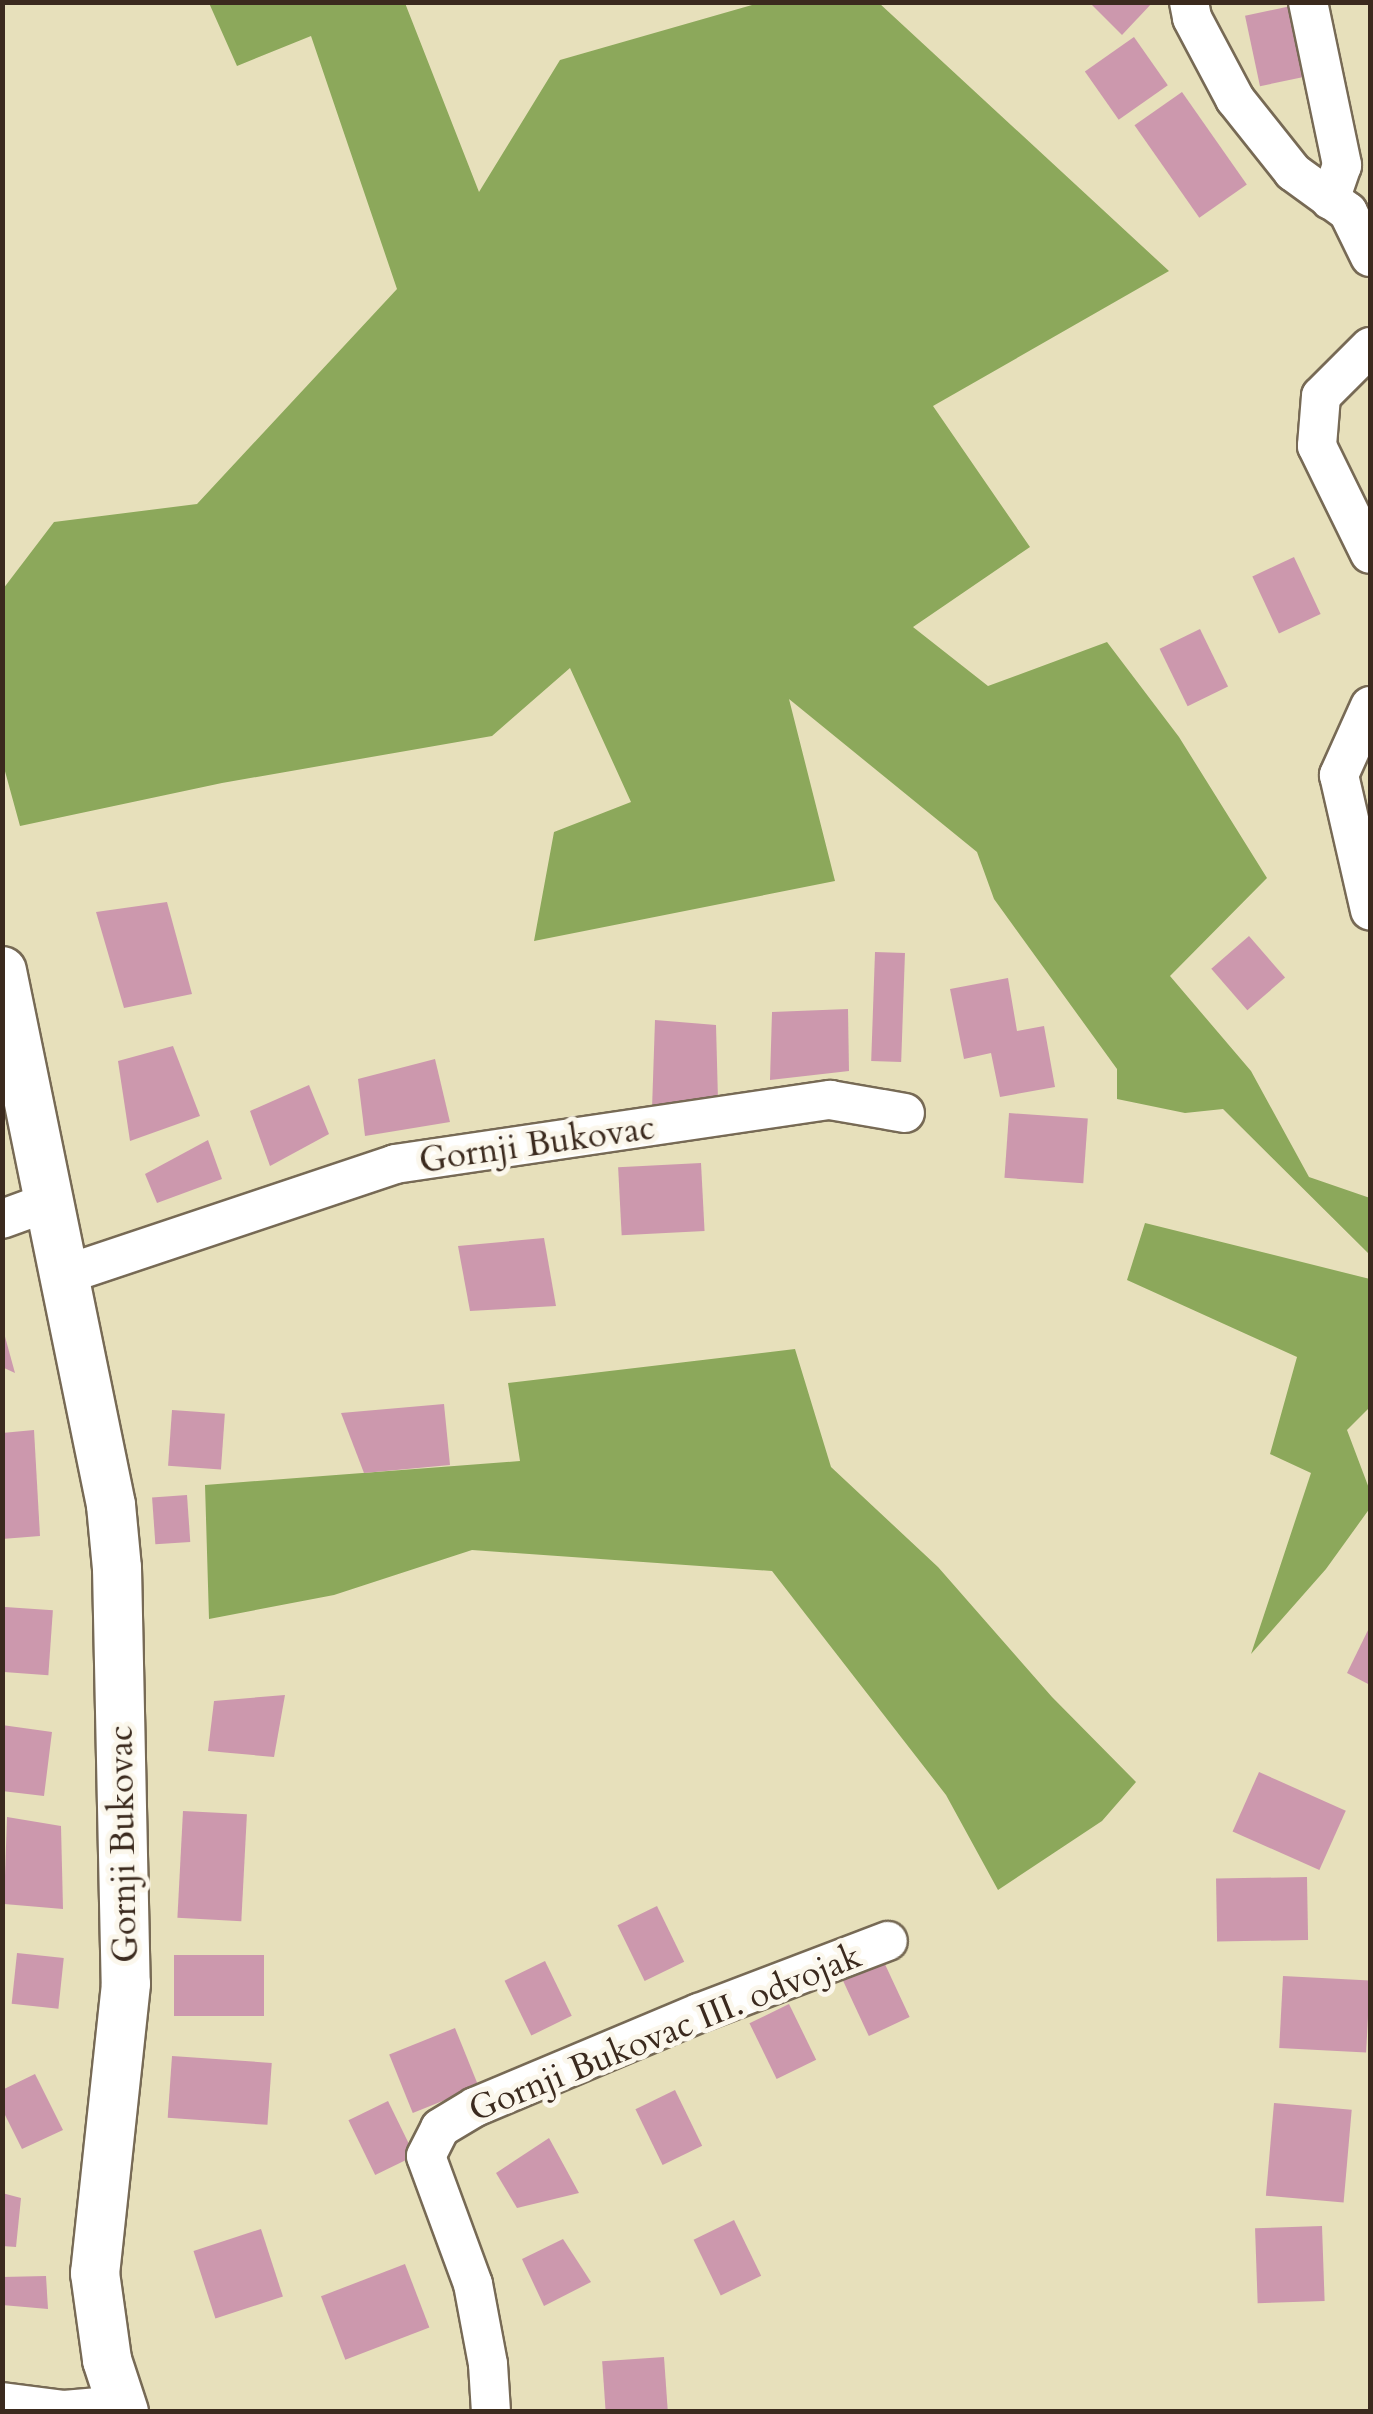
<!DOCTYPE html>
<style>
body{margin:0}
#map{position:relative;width:1373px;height:2414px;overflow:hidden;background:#e7e0bb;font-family:Cardo,serif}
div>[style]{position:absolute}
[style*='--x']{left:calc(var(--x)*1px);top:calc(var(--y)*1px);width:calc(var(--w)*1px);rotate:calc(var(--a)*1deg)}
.forest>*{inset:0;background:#8ca85b}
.building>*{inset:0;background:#cc98ad;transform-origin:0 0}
.roads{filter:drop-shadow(2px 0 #776a55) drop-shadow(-2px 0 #776a55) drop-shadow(0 2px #776a55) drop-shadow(0 -2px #776a55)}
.minor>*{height:38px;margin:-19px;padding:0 19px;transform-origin:19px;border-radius:19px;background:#fff}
.tertiary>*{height:48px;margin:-24px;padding:0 24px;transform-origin:24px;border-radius:24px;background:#fff}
span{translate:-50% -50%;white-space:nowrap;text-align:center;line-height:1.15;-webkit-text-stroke:10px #fbf7ec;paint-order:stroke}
.street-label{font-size:35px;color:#3b2a1e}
.frame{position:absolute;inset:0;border:5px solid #3b2a1e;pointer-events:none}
</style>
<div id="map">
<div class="forest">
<i style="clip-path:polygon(209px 3px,405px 3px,479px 192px,560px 60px,759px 3px,879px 3px,1169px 271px,933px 406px,1030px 547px,913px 627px,988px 686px,1107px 642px,1179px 737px,1267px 878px,1170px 976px,1251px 1071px,1309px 1177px,1370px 1198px,1370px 1255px,1223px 1109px,1185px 1113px,1117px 1099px,1117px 1069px,994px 899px,977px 852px,789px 699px,835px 881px,534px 941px,554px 832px,631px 802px,570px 668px,492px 736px,222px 783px,20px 826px,3px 764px,3px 589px,54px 522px,197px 504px,397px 289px,311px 36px,237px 66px)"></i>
<i style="clip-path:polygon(1145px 1223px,1370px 1279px,1370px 1407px,1347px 1430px,1370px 1491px,1370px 1508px,1326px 1569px,1251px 1654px,1311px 1473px,1270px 1454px,1297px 1357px,1127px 1280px)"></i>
<i style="clip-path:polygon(795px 1349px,831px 1467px,938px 1567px,1052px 1697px,1136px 1782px,1102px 1821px,998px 1890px,946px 1795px,772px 1571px,472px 1550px,334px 1595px,209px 1619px,205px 1485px,520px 1461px,508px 1383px)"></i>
</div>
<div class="building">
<i style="clip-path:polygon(1089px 2px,1153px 2px,1122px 35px)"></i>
<i style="left:1291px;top:6px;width:72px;height:47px;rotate:78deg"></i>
<i style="left:1134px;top:37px;width:59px;height:60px;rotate:55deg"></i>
<i style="left:1182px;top:92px;width:113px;height:58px;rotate:55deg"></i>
<i style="left:1294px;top:557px;width:63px;height:46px;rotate:65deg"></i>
<i style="left:1200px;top:629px;width:64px;height:45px;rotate:64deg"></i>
<i style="clip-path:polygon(167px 902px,192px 994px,124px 1008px,96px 912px)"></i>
<i style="left:1249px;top:936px;width:55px;height:50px;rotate:49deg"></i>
<i style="left:875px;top:952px;width:30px;height:109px;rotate:2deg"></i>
<i style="clip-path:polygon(1008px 978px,1017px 1031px,1044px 1026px,1055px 1087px,1000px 1097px,991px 1053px,964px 1059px,950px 989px)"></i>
<i style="clip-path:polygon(848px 1009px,849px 1071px,770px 1080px,772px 1012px)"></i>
<i style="clip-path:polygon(655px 1020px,716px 1025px,718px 1100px,652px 1109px)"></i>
<i style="clip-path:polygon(173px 1046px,200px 1116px,130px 1141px,118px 1061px)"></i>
<i style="clip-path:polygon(435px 1059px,450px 1122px,365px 1136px,358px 1079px)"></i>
<i style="clip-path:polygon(309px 1085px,329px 1134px,270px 1166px,250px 1111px)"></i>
<i style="left:1009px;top:1113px;width:79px;height:65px;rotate:4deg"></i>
<i style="clip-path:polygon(208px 1140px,222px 1179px,157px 1203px,145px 1174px)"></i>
<i style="left:701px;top:1163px;width:68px;height:83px;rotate:87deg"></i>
<i style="clip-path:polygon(544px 1238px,556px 1306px,470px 1311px,458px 1246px)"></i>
<i style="clip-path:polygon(2px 1333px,4px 1333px,15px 1373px,2px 1367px)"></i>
<i style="clip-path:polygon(444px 1404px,450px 1465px,364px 1473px,341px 1413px)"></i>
<i style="left:172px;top:1410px;width:53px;height:56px;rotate:4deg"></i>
<i style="clip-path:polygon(34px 1430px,40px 1536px,2px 1539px,2px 1433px)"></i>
<i style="left:187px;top:1495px;width:47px;height:35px;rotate:86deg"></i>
<i style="left:5px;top:1607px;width:48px;height:65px;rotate:4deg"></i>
<i style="clip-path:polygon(1370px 1626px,1370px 1685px,1347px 1673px)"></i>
<i style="clip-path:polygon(285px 1695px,274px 1757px,208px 1751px,214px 1701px)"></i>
<i style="clip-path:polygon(2px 1725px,52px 1732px,44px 1796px,2px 1791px)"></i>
<i style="left:1259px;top:1772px;width:95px;height:65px;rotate:24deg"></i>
<i style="left:183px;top:1811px;width:64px;height:107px;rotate:3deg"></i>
<i style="clip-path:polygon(7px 1817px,61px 1826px,63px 1909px,4px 1904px)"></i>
<i style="left:1307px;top:1877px;width:63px;height:91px;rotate:89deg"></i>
<i style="left:657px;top:1906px;width:62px;height:44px;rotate:64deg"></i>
<i style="left:17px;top:1953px;width:47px;height:51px;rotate:6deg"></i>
<i style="left:174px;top:1955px;width:90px;height:61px"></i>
<i style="left:883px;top:1960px;width:63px;height:45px;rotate:65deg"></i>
<i style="left:545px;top:1961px;width:61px;height:45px;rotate:64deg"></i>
<i style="left:1283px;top:1976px;width:87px;height:72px;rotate:3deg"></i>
<i style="left:789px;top:2004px;width:62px;height:44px;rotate:64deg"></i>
<i style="left:455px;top:2028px;width:63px;height:71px;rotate:68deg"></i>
<i style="left:172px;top:2056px;width:100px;height:62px;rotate:4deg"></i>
<i style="clip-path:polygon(35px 2074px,63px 2130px,22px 2149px,2px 2109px,2px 2090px)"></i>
<i style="left:675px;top:2090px;width:62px;height:44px;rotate:64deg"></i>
<i style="left:388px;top:2101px;width:61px;height:44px;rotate:64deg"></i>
<i style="left:1274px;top:2103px;width:78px;height:93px;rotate:5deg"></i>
<i style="clip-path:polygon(549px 2138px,579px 2193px,517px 2208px,496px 2173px)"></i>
<i style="clip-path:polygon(2px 2193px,21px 2198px,16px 2247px,2px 2246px)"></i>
<i style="left:734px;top:2220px;width:62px;height:45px;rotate:64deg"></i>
<i style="left:1322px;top:2226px;width:75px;height:67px;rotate:88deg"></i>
<i style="left:261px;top:2229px;width:71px;height:71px;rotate:72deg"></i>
<i style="clip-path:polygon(563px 2239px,591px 2282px,544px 2306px,522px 2259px)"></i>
<i style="left:405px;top:2264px;width:68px;height:90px;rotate:69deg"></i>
<i style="clip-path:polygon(46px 2276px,48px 2309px,2px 2305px,2px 2277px)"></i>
<i style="left:664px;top:2357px;width:55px;height:62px;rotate:86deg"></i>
</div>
<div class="roads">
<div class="minor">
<i style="--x:1189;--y:2;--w:16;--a:79"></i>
<i style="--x:1192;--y:18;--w:92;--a:62"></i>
<i style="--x:1235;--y:99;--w:93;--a:51.5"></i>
<i style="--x:1293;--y:172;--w:68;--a:36"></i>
<i style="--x:1348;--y:212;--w:50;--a:63.9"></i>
<i style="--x:1308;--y:2;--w:167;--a:78.2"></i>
<i style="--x:1342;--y:165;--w:37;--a:109"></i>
<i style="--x:1370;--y:347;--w:69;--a:135"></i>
<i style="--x:1321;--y:396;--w:50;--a:94.6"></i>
<i style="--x:1317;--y:446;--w:120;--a:63.9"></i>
<i style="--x:1370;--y:706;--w:76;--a:114.2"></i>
<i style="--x:1339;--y:775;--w:139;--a:77.1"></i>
<i style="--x:2;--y:1219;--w:50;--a:-19.9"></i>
<i style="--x:64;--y:1275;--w:349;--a:-18.5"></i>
<i style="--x:395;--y:1164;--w:440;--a:-8.4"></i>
<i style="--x:830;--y:1100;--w:76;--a:9.8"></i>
<i style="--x:2;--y:2402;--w:63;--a:7.4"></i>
<i style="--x:64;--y:2410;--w:58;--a:-4.9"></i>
<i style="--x:491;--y:2412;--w:48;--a:-93.6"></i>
<i style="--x:488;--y:2364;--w:81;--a:-100.6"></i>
<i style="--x:473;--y:2284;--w:136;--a:-110.2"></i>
<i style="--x:426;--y:2156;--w:31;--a:-63"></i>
<i style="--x:440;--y:2128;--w:41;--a:-31"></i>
<i style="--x:475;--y:2107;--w:243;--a:-22.8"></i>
<i style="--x:699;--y:2013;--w:202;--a:-20.9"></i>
</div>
<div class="tertiary">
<i style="--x:2;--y:971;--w:545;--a:78.46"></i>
<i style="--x:111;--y:1505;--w:63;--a:84.6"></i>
<i style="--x:117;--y:1568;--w:416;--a:88.8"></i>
<i style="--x:126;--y:1984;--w:291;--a:96.1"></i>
<i style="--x:95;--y:2273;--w:88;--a:82.1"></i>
<i style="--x:107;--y:2360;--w:55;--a:71.9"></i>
</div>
</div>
<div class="street-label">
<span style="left:537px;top:1144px;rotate:-8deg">Gornji Bukovac</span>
<span style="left:123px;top:1844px;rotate:-91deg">Gornji Bukovac</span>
<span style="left:665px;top:2033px;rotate:-22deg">Gornji Bukovac III. odvojak</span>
</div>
<div class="frame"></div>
</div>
